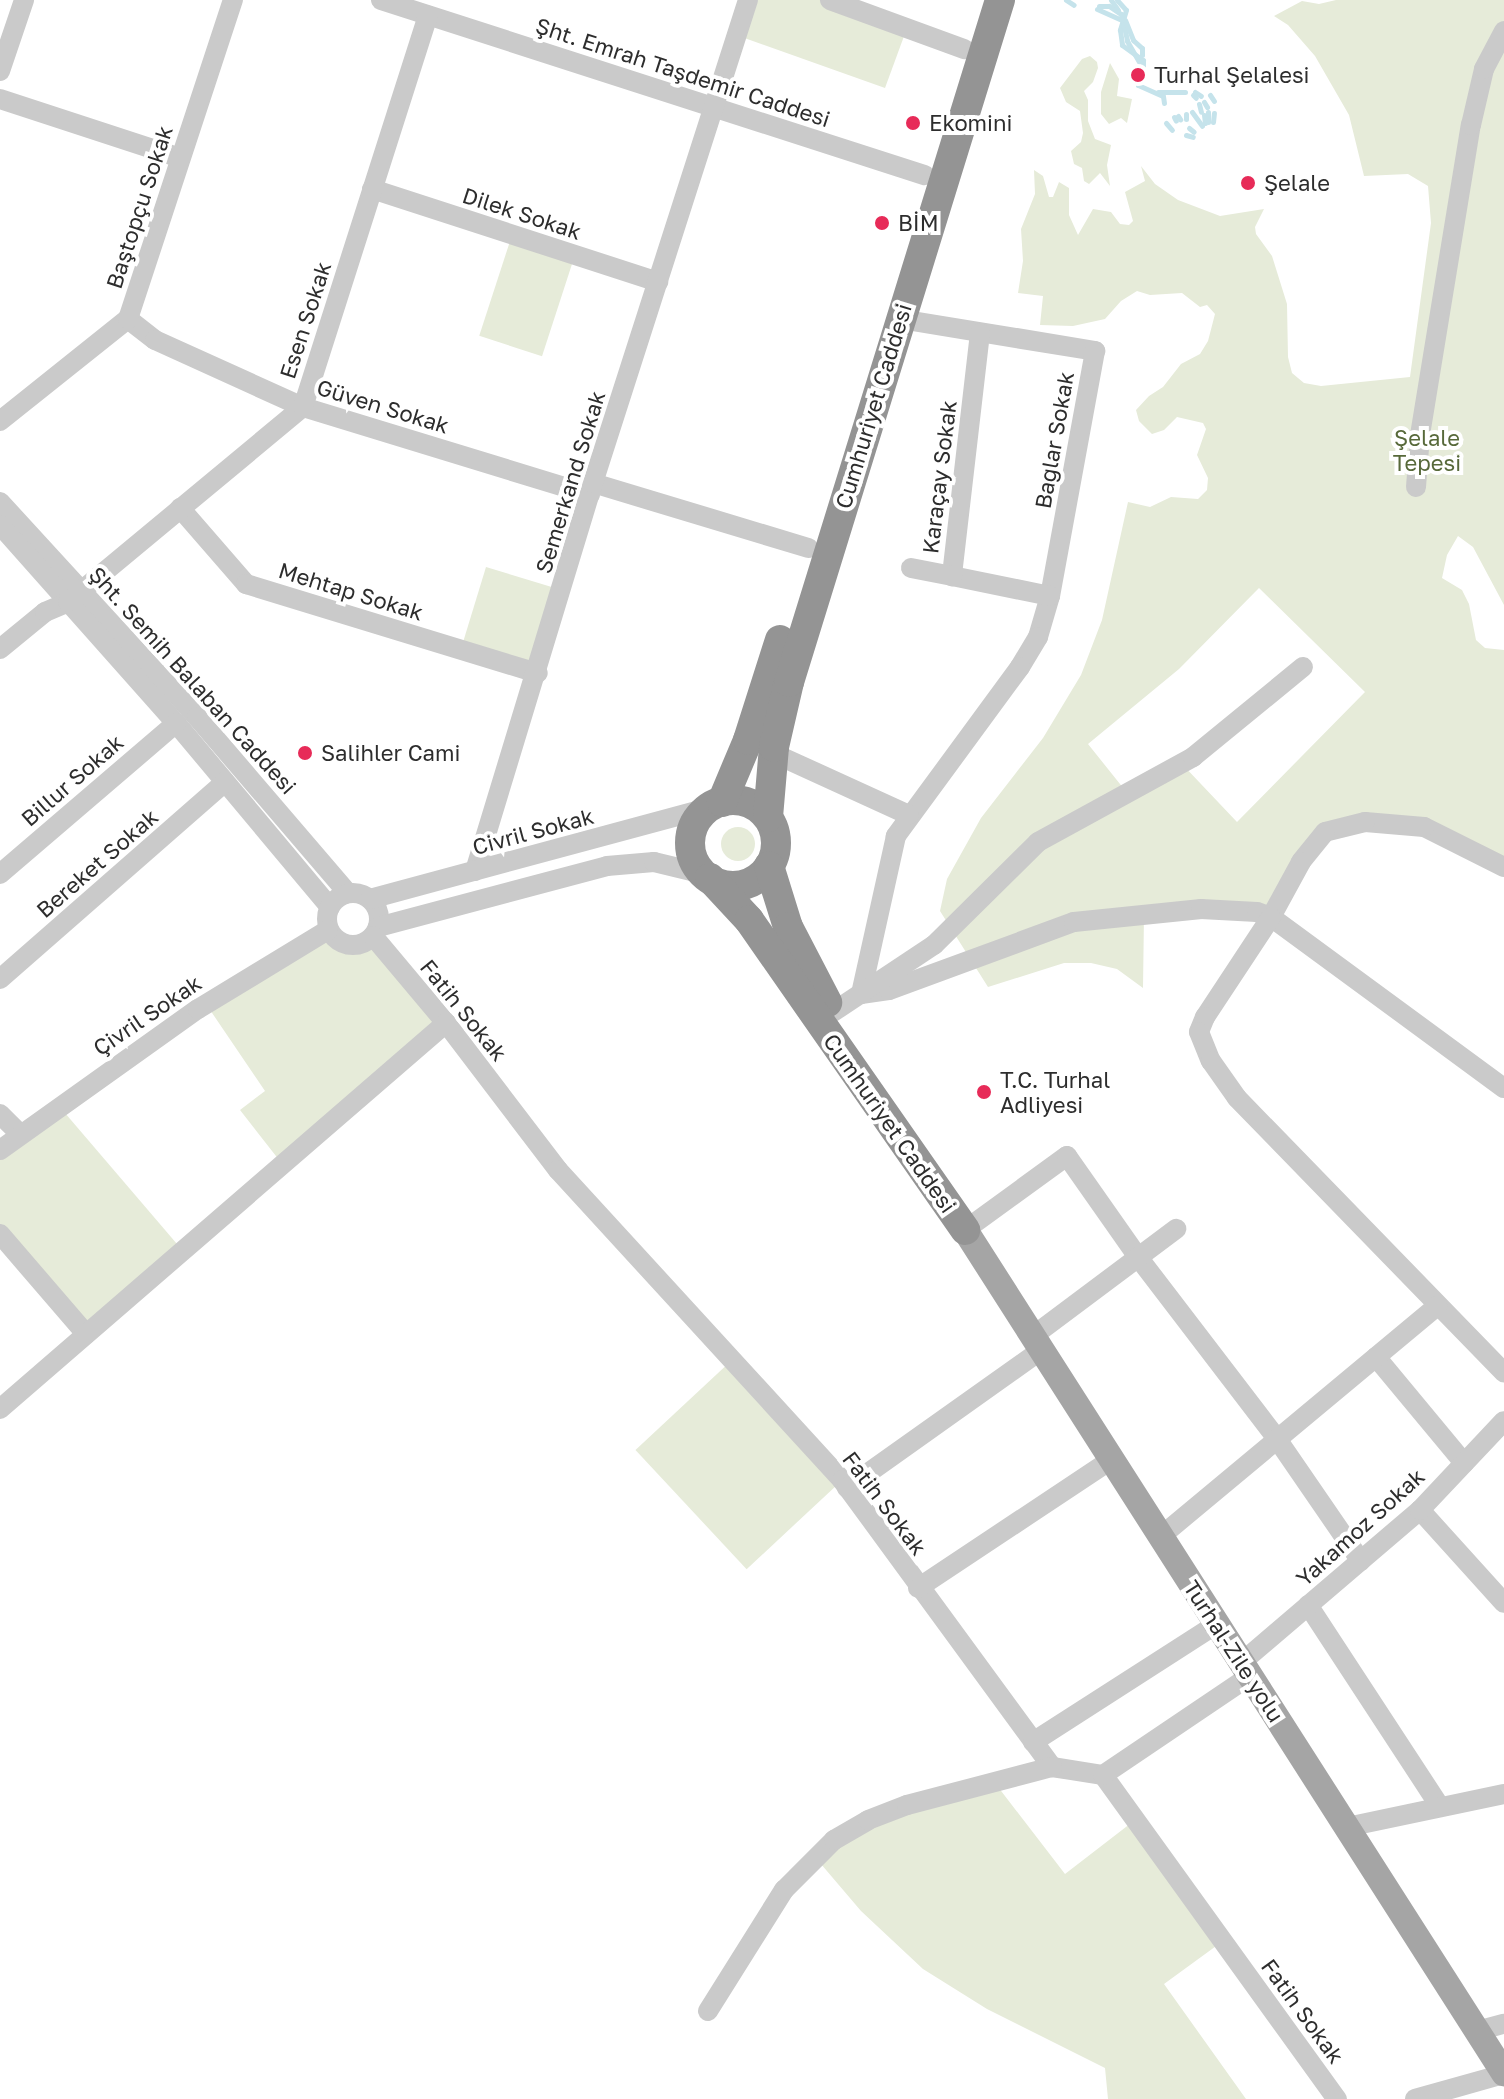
<!DOCTYPE html>
<meta charset="utf-8">
<style>
body{margin:0}
#map{position:relative;width:1504px;height:2099px;overflow:hidden;background:#fff;font-family:"Golos Text",sans-serif}
div>[style]{position:absolute}
[style*='--x']{left:calc(var(--x)*1px);top:calc(var(--y)*1px);width:calc(var(--w)*1px);rotate:calc(var(--a)*1deg)}
.green>*{inset:0;background:#e6ebd9;transform-origin:0 0}
.round{border-radius:50%}
.stream>*{height:5px;margin:-2.5px;padding:0 2.5px;transform-origin:2.5px;border-radius:2.5px;background:#c5e3eb}
.minor>*{height:20px;margin:-10px;padding:0 10px;transform-origin:10px;border-radius:10px;background:#cacaca}
.minor>.ring{margin:-10px;padding:0;box-sizing:content-box;background:none;border:20px solid #cacaca;border-radius:50%}
.major>*{height:26px;margin:-13px;padding:0 13px;transform-origin:13px;border-radius:13px;background:#a5a5a5}
.highway>*{height:30px;margin:-15px;padding:0 15px;transform-origin:15px;border-radius:15px;background:#949494}
.highway>.ring{margin:-15px;padding:0;box-sizing:content-box;background:none;border:30px solid #949494;border-radius:50%}
.dots>*{width:22px;height:22px;translate:-50% -50%;box-sizing:border-box;border:4px solid #fff;border-radius:50%}
span{translate:-50% -50%;white-space:nowrap;text-align:center;line-height:1.15;-webkit-text-stroke:8px #fff;paint-order:stroke}
.street-label{font-size:22px;color:#2d2d2d}
.poi-label{font-size:22px;color:#2d2d2d}
.left{translate:0 -50%;text-align:left}
.park-label{font-size:22px;color:#57693a}
</style>
<div id="map">
<div class="green">
<i style="clip-path:polygon(748px 0,830px 0,907px 28px,885px 88px,736px 35px)"></i>
<i style="clip-path:polygon(evenodd,1336px 0,1504px 0,1504px 605px,1473px 547px,1458px 536px,1447px 555px,1442px 578px,1462px 590px,1469px 604px,1476px 640px,1485px 648px,1504px 650px,1504px 867px,1447px 836px,1339px 826px,1271px 917px,1144px 915px,1143px 988px,1117px 969px,1091px 963px,1064px 963px,988px 987px,940px 911px,947px 879px,981px 818px,1043px 738px,1081px 675px,1102px 620px,1128px 502px,1150px 507px,1171px 497px,1198px 499px,1207px 490px,1208px 478px,1197px 455px,1206px 429px,1203px 423px,1177px 417px,1164px 430px,1152px 434px,1139px 421px,1136px 410px,1149px 396px,1163px 387px,1181px 364px,1200px 354px,1208px 341px,1215px 314px,1207px 305px,1200px 307px,1182px 293px,1150px 295px,1137px 291px,1121px 301px,1105px 319px,1073px 326px,1040px 325px,1043px 296px,1018px 293px,1023px 261px,1021px 229px,1035px 194px,1034px 170px,1043px 176px,1049px 197px,1053px 197px,1059px 182px,1069px 188px,1069px 215px,1078px 235px,1093px 209px,1111px 212px,1120px 224px,1129px 225px,1133px 221px,1125px 192px,1145px 181px,1141px 166px,1155px 184px,1178px 200px,1220px 216px,1264px 209px,1255px 227px,1256px 234px,1272px 256px,1287px 304px,1288px 357px,1292px 373px,1304px 383px,1321px 386px,1410px 377px,1431px 223px,1428px 186px,1408px 174px,1364px 176px,1349px 115px,1315px 56px,1288px 25px,1274px 16px,1302px 1px,1319px 4px,1336px 0,1259px 588px,1365px 692px,1237px 822px,1182px 764px,1128px 794px,1088px 744px,1179px 669px,1259px 588px)"></i>
<i style="clip-path:polygon(1090px 56px,1097px 62px,1098px 68px,1093px 82px,1084px 91px,1088px 100px,1088px 121px,1095px 139px,1111px 145px,1107px 165px,1110px 186px,1100px 173px,1089px 184px,1084px 181px,1082px 168px,1074px 164px,1071px 151px,1081px 142px,1083px 133px,1080px 111px,1066px 102px,1060px 88px,1082px 59px)"></i>
<i style="clip-path:polygon(1110px 63px,1119px 79px,1117px 96px,1132px 99px,1127px 123px,1121px 118px,1109px 124px,1101px 114px,1101px 92px)"></i>
<i style="left:512px;top:235px;width:66px;height:106px;rotate:18deg"></i>
<i style="left:486px;top:567px;width:79px;height:87px;rotate:17deg"></i>
<i class="round" style="left:721px;top:827px;width:34px;height:34px"></i>
<i style="clip-path:polygon(331px 935px,348px 945px,367px 941px,446px 1023px,283px 1165px,240px 1110px,265px 1091px,206px 1004px)"></i>
<i style="clip-path:polygon(59px 1106px,183px 1251px,86px 1334px,0 1234px,0 1150px)"></i>
<i style="left:732px;top:1360px;width:163px;height:132px;rotate:47deg"></i>
<i style="clip-path:polygon(995px 1783px,1065px 1874px,1135px 1820px,1223px 1941px,1164px 1984px,1246px 2099px,1108px 2099px,1105px 2068px,987px 2009px,923px 1969px,861px 1911px,815px 1857px,834px 1840px)"></i>
</div>
<div class="stream">
<i style="--x:1066;--y:0;--w:9;--a:32"></i>
<i style="--x:1111;--y:0;--w:12;--a:55"></i>
<i style="--x:1117;--y:0;--w:13;--a:48"></i>
<i style="--x:1126;--y:10;--w:21;--a:107"></i>
<i style="--x:1120;--y:30;--w:15;--a:82"></i>
<i style="--x:1122;--y:45;--w:26;--a:36"></i>
<i style="--x:1143;--y:60;--w:9;--a:90"></i>
<i style="--x:1143;--y:69;--w:10;--a:127"></i>
<i style="--x:1137;--y:77;--w:8;--a:83"></i>
<i style="--x:1138;--y:85;--w:27;--a:24"></i>
<i style="--x:1163;--y:96;--w:7;--a:82"></i>
<i style="--x:1099;--y:6;--w:10;--a:0"></i>
<i style="--x:1109;--y:6;--w:14;--a:34"></i>
<i style="--x:1121;--y:14;--w:28;--a:77"></i>
<i style="--x:1127;--y:41;--w:24;--a:60"></i>
<i style="--x:1097;--y:9;--w:27;--a:24"></i>
<i style="--x:1125;--y:20;--w:22;--a:68"></i>
<i style="--x:1133;--y:40;--w:12;--a:42"></i>
<i style="--x:1142;--y:48;--w:7;--a:90"></i>
<i style="--x:1158;--y:92;--w:27;--a:0"></i>
<i style="--x:1195;--y:92;--w:7;--a:34"></i>
<i style="--x:1193;--y:95;--w:4;--a:45"></i>
<i style="--x:1210;--y:95;--w:7;--a:56"></i>
<i style="--x:1204;--y:102;--w:6;--a:59"></i>
<i style="--x:1199;--y:104;--w:8;--a:76"></i>
<i style="--x:1192;--y:112;--w:17;--a:54"></i>
<i style="--x:1204;--y:115;--w:8;--a:83"></i>
<i style="--x:1178;--y:116;--w:4;--a:56"></i>
<i style="--x:1174;--y:117;--w:4;--a:63"></i>
<i style="--x:1186;--y:119;--w:5;--a:-90"></i>
<i style="--x:1208;--y:122;--w:10;--a:-90"></i>
<i style="--x:1213;--y:122;--w:9;--a:-84"></i>
<i style="--x:1166;--y:123;--w:9;--a:49"></i>
<i style="--x:1189;--y:128;--w:6;--a:39"></i>
<i style="--x:1186;--y:135;--w:7;--a:16"></i>
</div>
<div class="minor">
<i style="--x:381;--y:0;--w:571;--a:17.86"></i>
<i style="--x:830;--y:0;--w:143;--a:20.1"></i>
<i style="--x:0;--y:71;--w:75;--a:-71.3"></i>
<i style="--x:0;--y:99;--w:189;--a:18.1"></i>
<i style="--x:372;--y:189;--w:301;--a:18"></i>
<i style="--x:128;--y:319;--w:34;--a:38"></i>
<i style="--x:155;--y:340;--w:162;--a:24.4"></i>
<i style="--x:303;--y:407;--w:300;--a:17"></i>
<i style="--x:900;--y:319;--w:198;--a:9.3"></i>
<i style="--x:1095;--y:351;--w:249;--a:100.4"></i>
<i style="--x:1050;--y:596;--w:43;--a:106.3"></i>
<i style="--x:1038;--y:637;--w:35;--a:121"></i>
<i style="--x:1020;--y:667;--w:210;--a:126.3"></i>
<i style="--x:896;--y:836;--w:162;--a:102.5"></i>
<i style="--x:861;--y:994;--w:28;--a:-8"></i>
<i style="--x:889;--y:990;--w:197;--a:-20.2"></i>
<i style="--x:1074;--y:922;--w:128;--a:-5.8"></i>
<i style="--x:1201;--y:909;--w:56;--a:3.1"></i>
<i style="--x:1257;--y:912;--w:15;--a:20"></i>
<i style="--x:1271;--y:917;--w:289;--a:36.3"></i>
<i style="--x:980;--y:333;--w:245;--a:96.6"></i>
<i style="--x:952;--y:576;--w:100;--a:11.5"></i>
<i style="--x:0;--y:421;--w:164;--a:-38.6"></i>
<i style="--x:128;--y:319;--w:336;--a:-71.8"></i>
<i style="--x:593;--y:483;--w:225;--a:16.8"></i>
<i style="--x:1416;--y:487;--w:52;--a:-85.6"></i>
<i style="--x:1420;--y:435;--w:314;--a:-80.7"></i>
<i style="--x:1471;--y:125;--w:57;--a:-76.9"></i>
<i style="--x:1484;--y:69;--w:43;--a:-62.2"></i>
<i style="--x:0;--y:502;--w:292;--a:47.5"></i>
<i style="--x:197;--y:717;--w:232;--a:49.4"></i>
<i style="--x:180;--y:508;--w:101;--a:49"></i>
<i style="--x:246;--y:584;--w:305;--a:17"></i>
<i style="--x:0;--y:525;--w:265;--a:48.4"></i>
<i style="--x:176;--y:723;--w:240;--a:50.1"></i>
<i style="--x:911;--y:568;--w:42;--a:11"></i>
<i style="--x:0;--y:649;--w:58;--a:-39.4"></i>
<i style="--x:45;--y:612;--w:25;--a:-23"></i>
<i style="--x:68;--y:602;--w:305;--a:-39.7"></i>
<i style="--x:303;--y:407;--w:411;--a:-72.3"></i>
<i style="--x:773;--y:753;--w:149;--a:24.5"></i>
<i style="--x:1504;--y:867;--w:89;--a:-153.4"></i>
<i style="--x:1424;--y:827;--w:59;--a:-175.2"></i>
<i style="--x:1365;--y:822;--w:41;--a:166"></i>
<i style="--x:1325;--y:832;--w:38;--a:129"></i>
<i style="--x:1301;--y:862;--w:63;--a:118.6"></i>
<i style="--x:1271;--y:917;--w:120;--a:123.4"></i>
<i style="--x:1205;--y:1017;--w:16;--a:112"></i>
<i style="--x:1199;--y:1032;--w:31;--a:68"></i>
<i style="--x:1211;--y:1061;--w:45;--a:54.9"></i>
<i style="--x:1237;--y:1098;--w:383;--a:45.8"></i>
<i style="--x:475;--y:871;--w:406;--a:-73.1"></i>
<i style="--x:593;--y:483;--w:507;--a:-72.21"></i>
<i style="--x:0;--y:874;--w:232;--a:-40.6"></i>
<i class="ring" style="left:327px;top:893px;width:32px;height:32px"></i>
<i style="--x:370;--y:899;--w:350;--a:-15.1"></i>
<i style="--x:378;--y:927;--w:237;--a:-14.9"></i>
<i style="--x:607;--y:866;--w:47;--a:-4.9"></i>
<i style="--x:654;--y:862;--w:51;--a:13.5"></i>
<i style="--x:373;--y:936;--w:114;--a:50"></i>
<i style="--x:446;--y:1023;--w:185;--a:52.7"></i>
<i style="--x:558;--y:1170;--w:420;--a:47.5"></i>
<i style="--x:842;--y:1480;--w:356;--a:53.8"></i>
<i style="--x:1052;--y:1767;--w:52;--a:8.9"></i>
<i style="--x:1103;--y:1775;--w:400;--a:54.2"></i>
<i style="--x:0;--y:979;--w:299;--a:-41.2"></i>
<i style="--x:833;--y:1012;--w:121;--a:-33.6"></i>
<i style="--x:934;--y:945;--w:146;--a:-44.7"></i>
<i style="--x:1038;--y:842;--w:177;--a:-28.7"></i>
<i style="--x:1193;--y:757;--w:142;--a:-39.3"></i>
<i style="--x:0;--y:1114;--w:28;--a:45"></i>
<i style="--x:0;--y:1150;--w:243;--a:-35.5"></i>
<i style="--x:198;--y:1009;--w:152;--a:-31.3"></i>
<i style="--x:965;--y:1230;--w:126;--a:-36"></i>
<i style="--x:1067;--y:1156;--w:123;--a:54.9"></i>
<i style="--x:1138;--y:1257;--w:229;--a:52.6"></i>
<i style="--x:1277;--y:1439;--w:148;--a:55.5"></i>
<i style="--x:0;--y:1234;--w:132;--a:49.3"></i>
<i style="--x:1033;--y:1336;--w:179;--a:-36.8"></i>
<i style="--x:1376;--y:1357;--w:138;--a:50.3"></i>
<i style="--x:0;--y:1409;--w:590;--a:-40.88"></i>
<i style="--x:847;--y:1488;--w:238;--a:-35.4"></i>
<i style="--x:1420;--y:1510;--w:125;--a:47.9"></i>
<i style="--x:1160;--y:1537;--w:361;--a:-39.8"></i>
<i style="--x:918;--y:1588;--w:232;--a:-33.6"></i>
<i style="--x:1308;--y:1605;--w:241;--a:56.8"></i>
<i style="--x:1242;--y:1662;--w:234;--a:-40.5"></i>
<i style="--x:1420;--y:1510;--w:122;--a:-46.7"></i>
<i style="--x:1033;--y:1742;--w:219;--a:-32.7"></i>
<i style="--x:1103;--y:1775;--w:177;--a:-34"></i>
<i style="--x:1347;--y:1827;--w:160;--a:-11.9"></i>
<i style="--x:708;--y:2011;--w:143;--a:-57.9"></i>
<i style="--x:784;--y:1890;--w:71;--a:-45"></i>
<i style="--x:834;--y:1840;--w:39;--a:-30"></i>
<i style="--x:868;--y:1820;--w:42;--a:-21"></i>
<i style="--x:907;--y:1805;--w:150;--a:-14.7"></i>
<i style="--x:1477;--y:2031;--w:28;--a:-15"></i>
<i style="--x:1415;--y:2099;--w:92;--a:-15.7"></i>
</div>
<div class="major">
<i style="--x:965;--y:1230;--w:1001;--a:57.41"></i>
</div>
<div class="highway">
<i class="ring" style="left:690px;top:800px;width:56px;height:56px"></i>
<i style="--x:722;--y:802;--w:67;--a:-67.2"></i>
<i style="--x:748;--y:740;--w:105;--a:-72.3"></i>
<i style="--x:768;--y:817;--w:70;--a:-85.1"></i>
<i style="--x:774;--y:747;--w:67;--a:-77"></i>
<i style="--x:789;--y:682;--w:714;--a:-72.81"></i>
<i style="--x:769;--y:866;--w:64;--a:72.7"></i>
<i style="--x:788;--y:927;--w:85;--a:62.5"></i>
<i style="--x:710;--y:878;--w:57;--a:47.1"></i>
<i style="--x:749;--y:920;--w:378;--a:55.1"></i>
</div>
<div class="dots">
<i style="left:1138px;top:75px;background:#e72b58"></i>
<i style="left:913px;top:123px;background:#e72b58"></i>
<i style="left:1248px;top:183px;background:#e72b58"></i>
<i style="left:882px;top:223px;background:#e72b58"></i>
<i style="left:305px;top:753px;background:#e72b58"></i>
<i style="left:984px;top:1092px;background:#e72b58"></i>
</div>
<div class="street-label">
<span style="left:683px;top:72px;rotate:18deg">Şht. Emrah Taşdemir Caddesi</span>
<span style="left:139px;top:207px;rotate:-72deg">Baştopçu Sokak</span>
<span style="left:522px;top:213px;rotate:18deg">Dilek Sokak</span>
<span style="left:305px;top:320px;rotate:-72deg">Esen Sokak</span>
<span style="left:383px;top:406px;rotate:17deg">Güven Sokak</span>
<span style="left:873px;top:406px;rotate:-73deg">Cumhuriyet Caddesi</span>
<span style="left:1054px;top:440px;rotate:-80deg">Bağlar Sokak</span>
<span style="left:939px;top:477px;rotate:-83deg">Karaçay Sokak</span>
<span style="left:570px;top:482px;rotate:-73deg">Semerkand Sokak</span>
<span style="left:351px;top:591px;rotate:17deg">Mehtap Sokak</span>
<span style="left:193px;top:680px;rotate:48deg">Şht. Semih Balaban Caddesi</span>
<span style="left:72px;top:780px;rotate:-41deg">Billur Sokak</span>
<span style="left:533px;top:831px;rotate:-15deg">Civril Sokak</span>
<span style="left:97px;top:863px;rotate:-41deg">Bereket Sokak</span>
<span style="left:464px;top:1010px;rotate:51deg">Fatih Sokak</span>
<span style="left:147px;top:1015px;rotate:-34deg">Çivril Sokak</span>
<span style="left:890px;top:1123px;rotate:55deg">Cumhuriyet Caddesi</span>
<span style="left:885px;top:1503px;rotate:53deg">Fatih Sokak</span>
<span style="left:1360px;top:1527px;rotate:-42deg">Yakamoz Sokak</span>
<span style="left:1234px;top:1651px;rotate:57deg">Turhal-Zile yolu</span>
<span style="left:1303px;top:2011px;rotate:54deg">Fatih Sokak</span>
</div>
<div class="poi-label">
<span class="left" style="left:1154px;top:75px">Turhal Şelalesi</span>
<span class="left" style="left:929px;top:123px">Ekomini</span>
<span class="left" style="left:1264px;top:183px">Şelale</span>
<span class="left" style="left:898px;top:223px">BİM</span>
<span class="left" style="left:321px;top:753px">Salihler Cami</span>
<span class="left" style="left:1000px;top:1092px">T.C. Turhal<br>Adliyesi</span>
</div>
<div class="park-label">
<span style="left:1427px;top:450px">Şelale<br>Tepesi</span>
</div>
</div>
